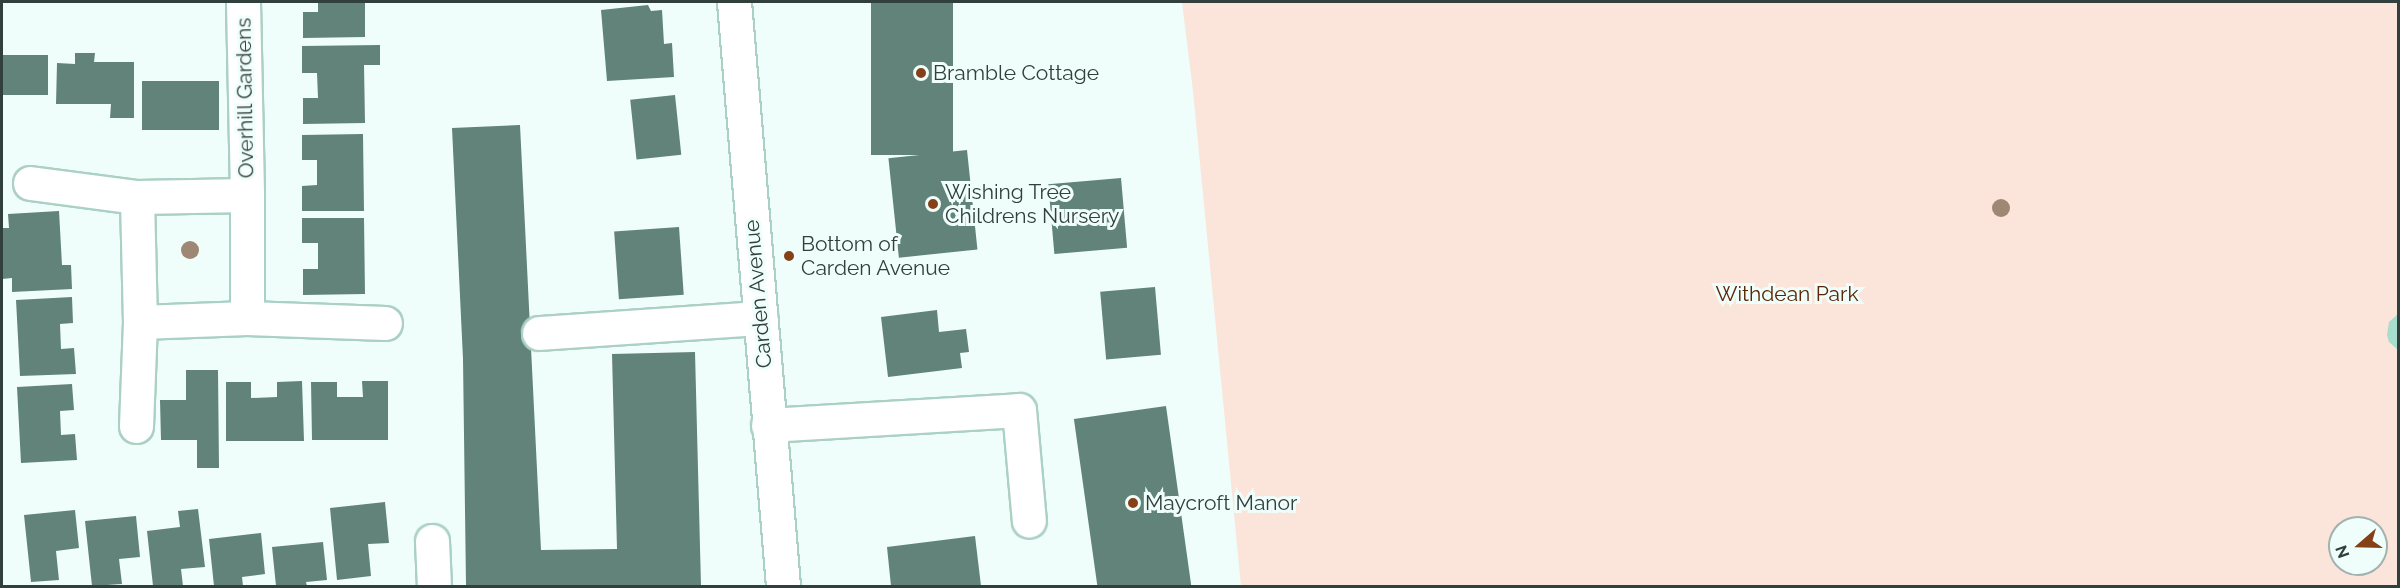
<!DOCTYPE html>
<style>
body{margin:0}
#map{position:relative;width:2400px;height:588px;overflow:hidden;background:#effefa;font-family:Raleway,sans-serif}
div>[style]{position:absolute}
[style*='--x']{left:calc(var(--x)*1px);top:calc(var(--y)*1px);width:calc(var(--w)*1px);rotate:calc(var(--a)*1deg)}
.green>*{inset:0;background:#fbe4da}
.water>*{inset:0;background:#a6ddcd}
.building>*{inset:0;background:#618379;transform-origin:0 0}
.roads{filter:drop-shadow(2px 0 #abd0c5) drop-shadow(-2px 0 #abd0c5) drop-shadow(0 2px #abd0c5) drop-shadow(0 -2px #abd0c5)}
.minor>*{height:33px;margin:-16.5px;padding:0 16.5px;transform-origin:16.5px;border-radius:16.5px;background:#fff}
.trees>*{width:18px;height:18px;margin:-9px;border-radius:50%;background:#9e8773}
.dots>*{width:16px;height:16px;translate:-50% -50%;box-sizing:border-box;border:3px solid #effefa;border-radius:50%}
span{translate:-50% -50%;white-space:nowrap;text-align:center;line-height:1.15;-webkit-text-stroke:6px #effefa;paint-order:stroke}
.poi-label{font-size:21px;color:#31403c}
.left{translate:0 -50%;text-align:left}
.street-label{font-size:21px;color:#31403c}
.park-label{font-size:21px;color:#5c2604}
.frame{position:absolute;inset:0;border:3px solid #31403c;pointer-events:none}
.north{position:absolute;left:2328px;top:516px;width:60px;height:60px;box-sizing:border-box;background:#effefa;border:2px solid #a3b2ae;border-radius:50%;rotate:250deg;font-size:16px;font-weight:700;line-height:24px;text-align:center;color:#31403c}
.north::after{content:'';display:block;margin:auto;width:21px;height:27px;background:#864018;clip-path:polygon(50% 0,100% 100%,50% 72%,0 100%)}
</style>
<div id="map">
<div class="green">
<i style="clip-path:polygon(evenodd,1175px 2px,2398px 2px,2398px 586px,1241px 586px,1193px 91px,1182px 2px,1175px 2px,2340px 528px,2376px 528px,2376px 564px,2340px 564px,2340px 528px)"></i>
</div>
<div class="water">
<i style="clip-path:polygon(2398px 314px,2398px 350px,2389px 342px,2387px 335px,2389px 322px)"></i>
</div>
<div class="building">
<i style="clip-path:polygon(318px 2px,365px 2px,365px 37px,303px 38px,303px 12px,318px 12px)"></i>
<i style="left:871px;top:2px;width:82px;height:153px"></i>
<i style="clip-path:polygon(648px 5px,651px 11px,662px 10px,664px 44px,672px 43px,674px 77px,607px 81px,601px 10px)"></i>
<i style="clip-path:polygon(380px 45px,380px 65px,364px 65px,365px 123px,303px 124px,303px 98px,318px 98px,317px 73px,302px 73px,302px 46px)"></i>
<i style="clip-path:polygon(75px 53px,95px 53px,94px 62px,134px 62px,134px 118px,110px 118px,111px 104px,56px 104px,57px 63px,75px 64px)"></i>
<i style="left:2px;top:55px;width:46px;height:40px"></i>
<i style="left:142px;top:81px;width:77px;height:49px"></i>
<i style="left:675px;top:95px;width:60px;height:45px;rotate:84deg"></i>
<i style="clip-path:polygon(520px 125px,541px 550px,617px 549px,612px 354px,695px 352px,701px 586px,466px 586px,463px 359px,452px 128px)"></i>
<i style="clip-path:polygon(363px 134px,364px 211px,302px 211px,302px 186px,317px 185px,317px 160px,302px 160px,302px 135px)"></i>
<i style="left:967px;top:150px;width:100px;height:79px;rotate:84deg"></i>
<i style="left:1121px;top:178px;width:70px;height:73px;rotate:85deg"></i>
<i style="clip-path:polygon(59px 211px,62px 265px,71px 265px,72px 289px,12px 292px,12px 278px,2px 279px,2px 228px,9px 228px,8px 214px)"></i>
<i style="clip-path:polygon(302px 218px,364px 218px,365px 294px,303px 295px,303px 269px,318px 269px,318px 243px,302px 243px)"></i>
<i style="left:679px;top:227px;width:68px;height:65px;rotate:86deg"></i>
<i style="left:1155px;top:287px;width:68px;height:55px;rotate:85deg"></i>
<i style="clip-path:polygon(72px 297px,73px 323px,60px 324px,61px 349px,74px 348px,76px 374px,20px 376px,16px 300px)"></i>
<i style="clip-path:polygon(937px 310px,939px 332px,966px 329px,969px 352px,960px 353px,962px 368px,888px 377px,881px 317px)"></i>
<i style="clip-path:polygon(186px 370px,218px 370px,219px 468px,197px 468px,197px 440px,161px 440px,160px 400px,186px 400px)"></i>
<i style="clip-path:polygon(302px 381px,304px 441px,226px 441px,226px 382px,251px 382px,251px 398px,277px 397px,277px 382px)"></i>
<i style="clip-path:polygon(362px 381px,388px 381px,388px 440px,312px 440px,311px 382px,337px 382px,337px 397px,363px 397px)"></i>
<i style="clip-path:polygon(72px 384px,74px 410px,60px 411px,61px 435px,75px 434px,77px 460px,21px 463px,17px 387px)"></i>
<i style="left:1166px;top:406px;width:182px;height:93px;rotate:82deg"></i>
<i style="clip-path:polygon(385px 502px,389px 543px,368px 544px,371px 576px,337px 580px,330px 508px)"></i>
<i style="clip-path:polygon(198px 509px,205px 567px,181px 569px,183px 586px,153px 586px,147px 531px,180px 527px,178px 511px)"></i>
<i style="clip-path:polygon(75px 510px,79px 548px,56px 551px,59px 580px,31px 582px,24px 515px)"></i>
<i style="clip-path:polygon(136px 516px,140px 557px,119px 559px,122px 584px,92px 586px,85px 521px)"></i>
<i style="clip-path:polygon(261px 533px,265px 574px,242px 577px,243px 586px,214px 586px,209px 539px)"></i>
<i style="clip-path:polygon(975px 536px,981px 586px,891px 586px,887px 547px)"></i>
<i style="clip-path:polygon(323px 542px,327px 580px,306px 582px,307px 586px,276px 586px,272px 547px)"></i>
</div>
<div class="roads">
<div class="minor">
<i style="--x:243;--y:2;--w:193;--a:88.8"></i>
<i style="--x:247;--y:195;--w:123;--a:90"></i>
<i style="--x:247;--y:318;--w:107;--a:177.9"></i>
<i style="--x:140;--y:322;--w:125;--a:-91.4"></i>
<i style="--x:137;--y:197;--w:110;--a:-1"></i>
<i style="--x:734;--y:2;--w:586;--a:85.2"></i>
<i style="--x:30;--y:183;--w:108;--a:7.5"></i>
<i style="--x:247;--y:318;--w:138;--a:2.1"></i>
<i style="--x:539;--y:333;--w:222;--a:-3.9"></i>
<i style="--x:768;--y:425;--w:251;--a:-3.4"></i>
<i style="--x:1019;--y:410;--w:111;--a:84.9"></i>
<i style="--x:136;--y:426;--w:104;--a:-87.8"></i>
<i style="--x:432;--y:541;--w:45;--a:87.5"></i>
</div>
</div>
<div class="trees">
<i style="left:2001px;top:208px"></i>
<i style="left:190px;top:250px"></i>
</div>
<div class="dots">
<i style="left:921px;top:73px;background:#864018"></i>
<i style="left:933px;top:204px;background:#864018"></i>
<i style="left:789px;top:256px;background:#864018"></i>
<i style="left:1133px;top:503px;background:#864018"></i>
</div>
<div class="poi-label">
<span class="left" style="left:933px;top:73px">Bramble Cottage</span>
<span class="left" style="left:945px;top:204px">Wishing Tree<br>Childrens Nursery</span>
<span class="left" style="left:801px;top:256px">Bottom of<br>Carden Avenue</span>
<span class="left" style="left:1145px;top:503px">Maycroft Manor</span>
</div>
<div class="street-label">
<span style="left:245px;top:98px;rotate:-91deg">Overhill Gardens</span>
<span style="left:758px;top:294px;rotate:-95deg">Carden Avenue</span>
</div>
<div class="park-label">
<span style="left:1787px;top:294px">Withdean Park</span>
</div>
<div class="frame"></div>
<div class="north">N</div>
</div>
